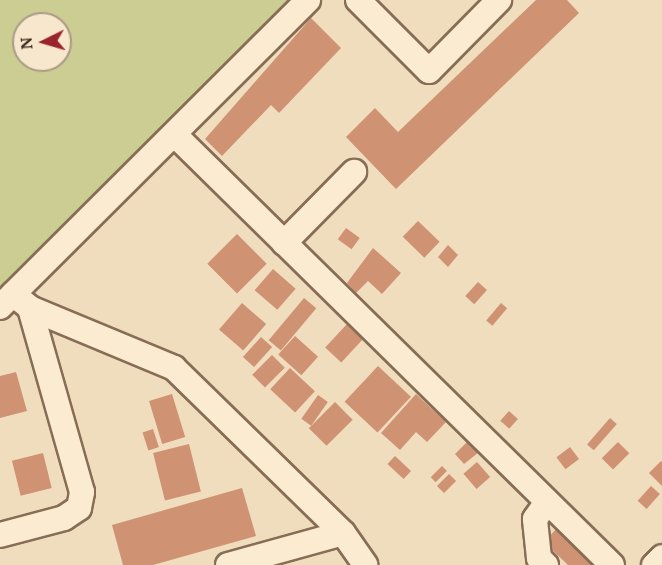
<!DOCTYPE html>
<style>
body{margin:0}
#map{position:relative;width:662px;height:565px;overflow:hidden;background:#efddbe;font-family:"PT Serif",serif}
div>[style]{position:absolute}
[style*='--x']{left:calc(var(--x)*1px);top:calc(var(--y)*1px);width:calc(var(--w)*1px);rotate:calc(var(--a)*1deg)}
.green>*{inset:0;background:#cbcd92}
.building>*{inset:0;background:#cf9272;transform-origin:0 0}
.roads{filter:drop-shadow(2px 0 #886d56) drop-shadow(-2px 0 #886d56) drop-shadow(0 2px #886d56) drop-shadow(0 -2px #886d56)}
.minor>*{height:24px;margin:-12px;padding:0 12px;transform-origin:12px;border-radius:12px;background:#faebd1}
span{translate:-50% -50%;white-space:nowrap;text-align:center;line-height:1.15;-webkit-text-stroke:4.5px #f6e7cd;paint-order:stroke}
.north{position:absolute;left:12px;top:12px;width:60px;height:60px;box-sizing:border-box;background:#f6e7cd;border:2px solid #aa9a86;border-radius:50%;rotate:265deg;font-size:16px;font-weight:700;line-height:24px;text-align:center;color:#37261b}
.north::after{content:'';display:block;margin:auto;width:21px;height:27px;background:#99242e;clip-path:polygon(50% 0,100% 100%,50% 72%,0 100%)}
</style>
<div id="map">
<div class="green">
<i style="clip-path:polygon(evenodd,0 0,295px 0,0 288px,0 0,24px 24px,60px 24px,60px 60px,24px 60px,24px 24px)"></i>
</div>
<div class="building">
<i style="clip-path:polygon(536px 0,567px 0,579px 13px,396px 189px,346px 137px,375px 108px,398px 132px)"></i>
<i style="clip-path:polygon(311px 18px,341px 48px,279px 113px,271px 105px,222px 156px,205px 139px)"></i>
<i style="left:418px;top:221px;width:30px;height:22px;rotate:44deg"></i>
<i style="left:346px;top:228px;width:17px;height:14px;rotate:36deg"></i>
<i style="left:237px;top:234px;width:42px;height:42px;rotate:45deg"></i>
<i style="clip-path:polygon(448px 245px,458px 255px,448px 267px,438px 257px)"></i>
<i style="clip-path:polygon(373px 248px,401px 273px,382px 294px,368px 281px,356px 293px,347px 283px)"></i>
<i style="left:273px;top:269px;width:30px;height:28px;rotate:41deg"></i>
<i style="left:478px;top:282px;width:12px;height:19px;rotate:42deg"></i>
<i style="left:304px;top:298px;width:16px;height:55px;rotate:40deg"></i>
<i style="left:242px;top:303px;width:32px;height:35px;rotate:41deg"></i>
<i style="left:501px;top:303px;width:8px;height:23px;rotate:40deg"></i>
<i style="left:347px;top:324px;width:22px;height:32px;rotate:43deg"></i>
<i style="left:295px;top:336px;width:31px;height:25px;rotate:42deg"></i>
<i style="left:261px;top:337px;width:15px;height:27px;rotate:42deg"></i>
<i style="left:272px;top:355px;width:18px;height:28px;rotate:45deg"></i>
<i style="left:378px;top:366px;width:45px;height:49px;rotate:43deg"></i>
<i style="left:290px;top:368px;width:34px;height:29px;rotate:43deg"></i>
<i style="clip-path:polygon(16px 372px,27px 411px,0 418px,0 376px)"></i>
<i style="left:172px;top:394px;width:45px;height:24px;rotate:73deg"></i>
<i style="clip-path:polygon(416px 394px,446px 422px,427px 442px,416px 432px,400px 450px,381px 433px)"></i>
<i style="left:318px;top:395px;width:12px;height:29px;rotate:35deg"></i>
<i style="left:335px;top:402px;width:25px;height:37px;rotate:45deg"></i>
<i style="left:509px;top:411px;width:12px;height:13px;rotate:42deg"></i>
<i style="left:610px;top:418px;width:9px;height:35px;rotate:41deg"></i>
<i style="left:153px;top:429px;width:19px;height:11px;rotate:72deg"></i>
<i style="clip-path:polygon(468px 441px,479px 452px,464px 464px,455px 454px)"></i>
<i style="left:618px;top:442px;width:16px;height:23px;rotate:45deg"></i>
<i style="left:189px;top:444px;width:49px;height:37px;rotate:76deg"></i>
<i style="left:570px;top:447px;width:15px;height:17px;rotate:53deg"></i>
<i style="left:43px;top:453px;width:36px;height:32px;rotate:76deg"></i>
<i style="left:395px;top:456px;width:22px;height:11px;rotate:43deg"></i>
<i style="clip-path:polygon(661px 461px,662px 462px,662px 486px,649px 473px)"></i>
<i style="left:477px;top:462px;width:20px;height:18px;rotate:49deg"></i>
<i style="left:442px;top:466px;width:7px;height:16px;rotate:45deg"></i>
<i style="left:449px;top:474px;width:10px;height:17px;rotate:45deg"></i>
<i style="left:651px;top:486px;width:12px;height:20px;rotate:42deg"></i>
<i style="clip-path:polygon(242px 488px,256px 536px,153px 565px,123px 565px,112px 525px)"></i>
<i style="clip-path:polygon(558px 527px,598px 565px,568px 565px,544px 542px)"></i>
</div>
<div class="roads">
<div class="minor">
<i style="--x:358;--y:0;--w:100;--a:45"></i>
<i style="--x:429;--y:71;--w:100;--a:-45.4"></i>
<i style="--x:175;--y:135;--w:613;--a:44.54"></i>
<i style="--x:284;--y:243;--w:100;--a:-45.4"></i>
<i style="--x:13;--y:294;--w:22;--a:39"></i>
<i style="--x:30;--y:308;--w:156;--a:22.6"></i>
<i style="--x:174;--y:368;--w:236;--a:44.3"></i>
<i style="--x:343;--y:533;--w:39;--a:55"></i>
<i style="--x:0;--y:307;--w:435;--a:-44.9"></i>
<i style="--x:0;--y:535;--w:66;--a:-14.9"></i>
<i style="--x:64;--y:518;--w:18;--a:-34"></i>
<i style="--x:79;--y:508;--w:16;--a:-79"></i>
<i style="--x:82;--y:492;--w:191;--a:-105.8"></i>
<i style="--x:228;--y:565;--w:119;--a:-15.5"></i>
<i style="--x:546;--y:565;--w:10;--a:-135"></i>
<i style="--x:539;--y:558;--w:39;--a:-96"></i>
<i style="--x:535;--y:519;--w:21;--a:-55"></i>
<i style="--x:654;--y:565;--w:11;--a:-45"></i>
</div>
</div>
<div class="north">N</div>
</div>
